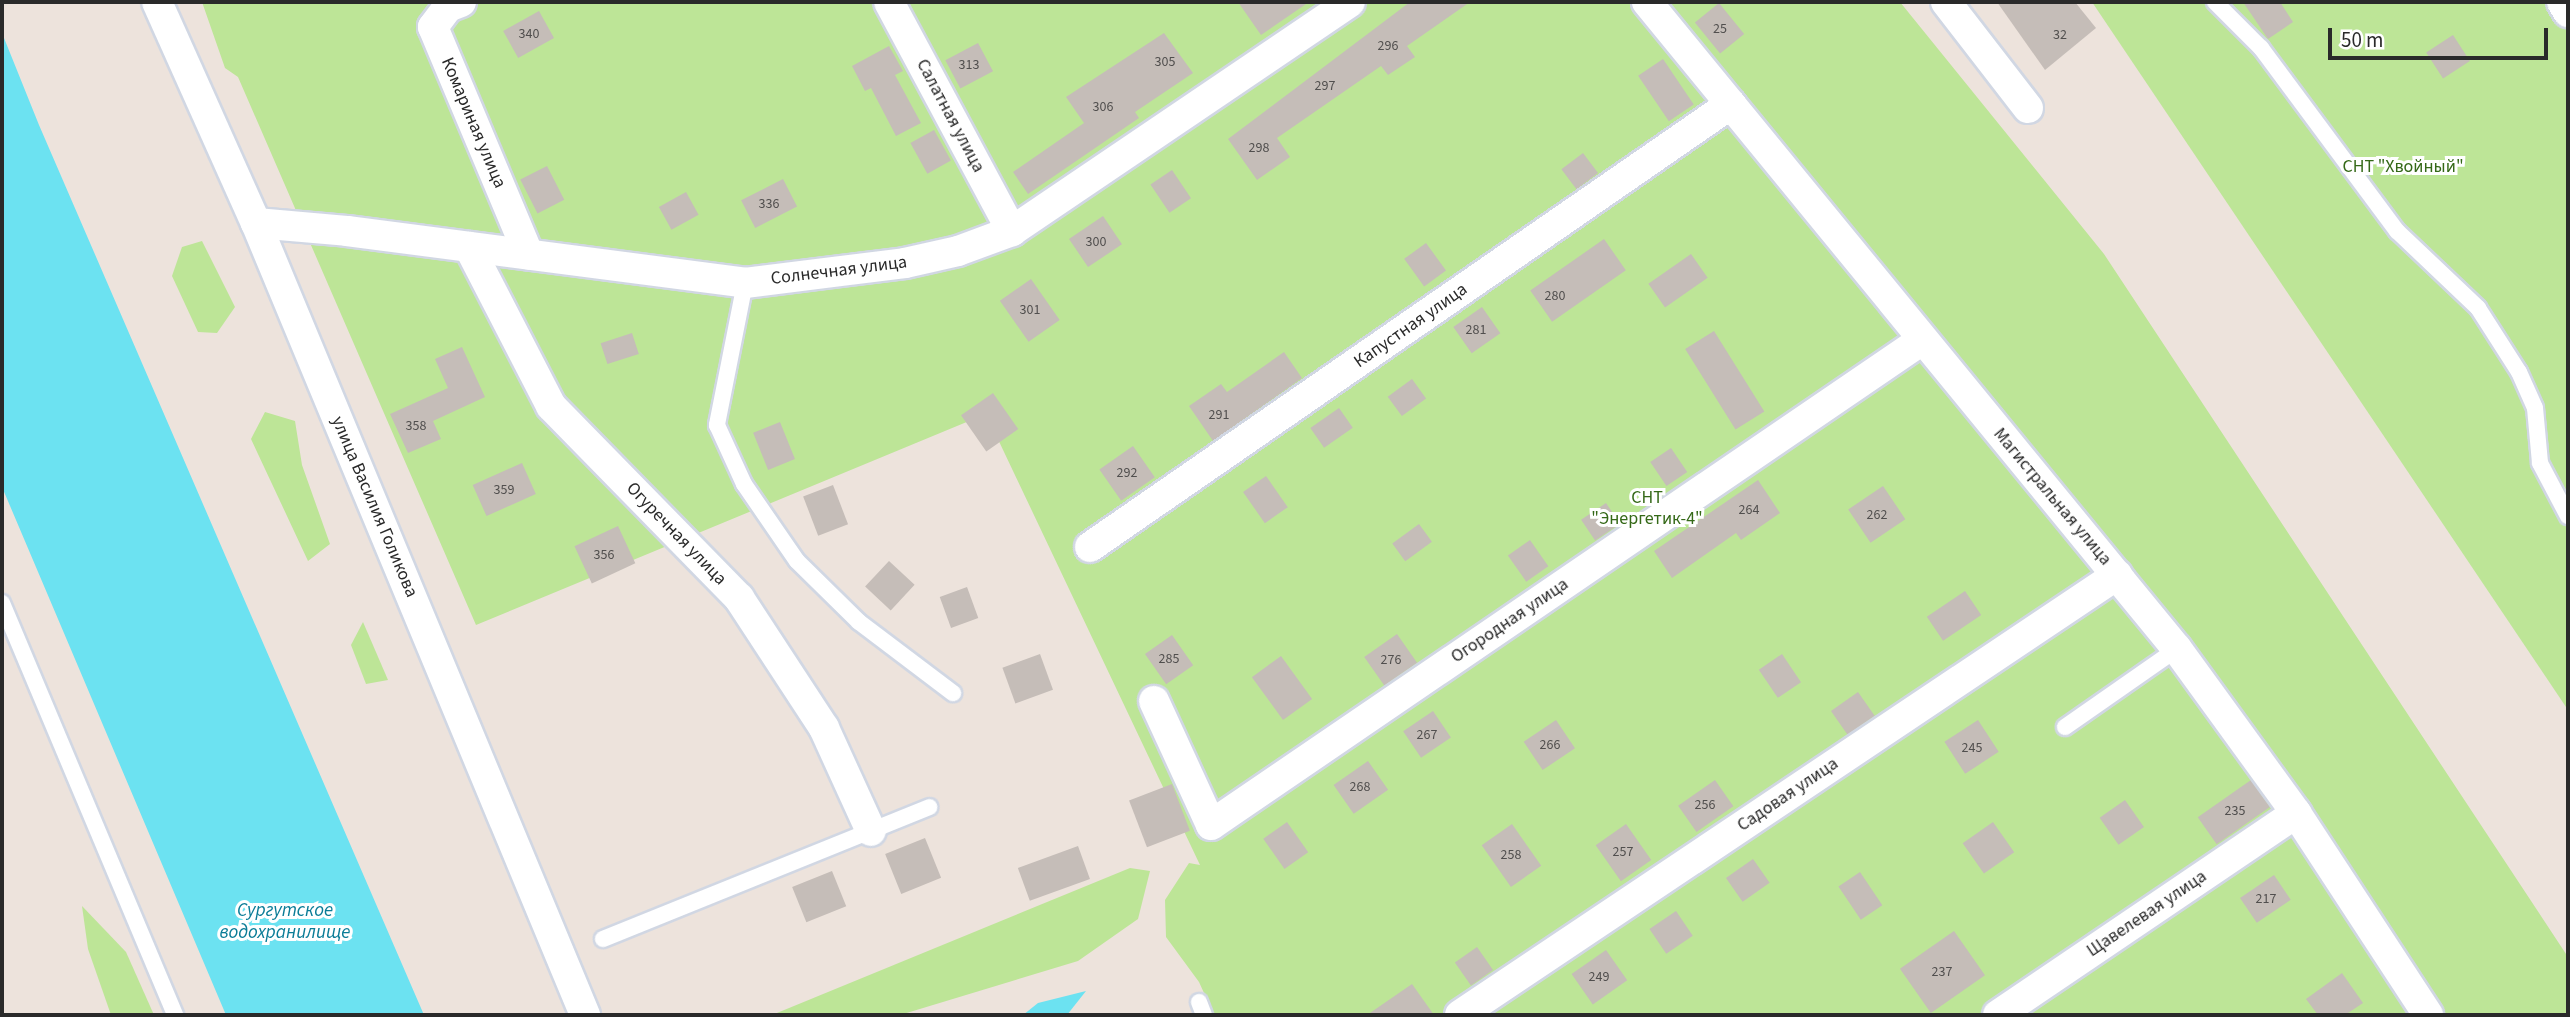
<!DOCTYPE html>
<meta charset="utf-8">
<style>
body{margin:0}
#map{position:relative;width:2570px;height:1017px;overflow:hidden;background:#ede3dc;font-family:"Source Sans 3",sans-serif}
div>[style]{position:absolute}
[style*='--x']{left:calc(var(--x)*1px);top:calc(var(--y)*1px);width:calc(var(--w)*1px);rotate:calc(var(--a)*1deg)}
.green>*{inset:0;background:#bde597}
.water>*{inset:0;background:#6ce2f1}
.building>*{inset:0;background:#c5bdb8;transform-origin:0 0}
.roads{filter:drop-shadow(2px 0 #d1d7e3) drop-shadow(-2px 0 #d1d7e3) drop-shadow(0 2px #d1d7e3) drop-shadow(0 -2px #d1d7e3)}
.service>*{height:16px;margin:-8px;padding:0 8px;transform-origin:8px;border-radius:8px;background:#fff}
.minor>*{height:30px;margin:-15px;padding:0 15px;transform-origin:15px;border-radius:15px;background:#fff}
span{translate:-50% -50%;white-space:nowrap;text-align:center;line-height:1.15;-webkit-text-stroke:6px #fff;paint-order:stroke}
.number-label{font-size:14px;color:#514f4e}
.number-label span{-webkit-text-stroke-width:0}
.street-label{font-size:18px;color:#2a2a2a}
.park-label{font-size:18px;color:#356918}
.water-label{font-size:19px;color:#0a7c97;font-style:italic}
.frame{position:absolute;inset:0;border:4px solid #2a2a2a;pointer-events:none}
.scale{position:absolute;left:2328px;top:28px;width:220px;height:32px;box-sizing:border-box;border:4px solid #2a2a2a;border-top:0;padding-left:9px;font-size:21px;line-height:24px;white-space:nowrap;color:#2a2a2a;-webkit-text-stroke:5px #fff;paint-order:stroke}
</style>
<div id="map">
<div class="green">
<i style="clip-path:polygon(202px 2px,1900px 2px,2104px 254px,2568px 957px,2568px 1015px,1214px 1015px,1199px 982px,1166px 937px,1165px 900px,1189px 863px,1200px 865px,986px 414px,476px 625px,238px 77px,225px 68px)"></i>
<i style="clip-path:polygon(2092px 2px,2568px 2px,2568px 710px)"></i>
<i style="clip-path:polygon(202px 241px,235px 307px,217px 333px,198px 332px,172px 276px,182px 247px)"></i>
<i style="clip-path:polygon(265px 412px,295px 421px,302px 465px,330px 544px,308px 561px,251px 439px)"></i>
<i style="clip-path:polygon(363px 622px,388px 680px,366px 684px,351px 645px)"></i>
<i style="clip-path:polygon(1130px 868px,1150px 871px,1138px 919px,1078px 961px,900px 1015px,772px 1015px)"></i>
<i style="clip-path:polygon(82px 906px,126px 952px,154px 1015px,111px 1015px,88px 949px)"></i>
</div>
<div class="water">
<i style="clip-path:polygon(2px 33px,39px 125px,424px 1015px,226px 1015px,2px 487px)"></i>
<i style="clip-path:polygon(1086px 991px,1067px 1015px,1023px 1015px,1038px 1003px)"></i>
</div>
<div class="building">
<i style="clip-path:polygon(1238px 2px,1309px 2px,1261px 35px)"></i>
<i style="clip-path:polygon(1410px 2px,1470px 2px,1407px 46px,1415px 57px,1388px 75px,1381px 66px,1277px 138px,1290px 157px,1257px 180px,1228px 139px)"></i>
<i style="clip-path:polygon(1997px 2px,2075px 2px,2096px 28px,2045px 70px)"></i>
<i style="clip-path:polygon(2243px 2px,2280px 2px,2293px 22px,2268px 39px)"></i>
<i style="left:1719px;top:3px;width:40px;height:31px;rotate:51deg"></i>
<i style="left:539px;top:11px;width:31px;height:41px;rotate:61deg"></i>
<i style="clip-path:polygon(1164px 33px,1193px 73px,1135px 112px,1139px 118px,1028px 194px,1013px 172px,1084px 123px,1066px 97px)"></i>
<i style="left:2453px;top:35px;width:31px;height:32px;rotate:57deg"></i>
<i style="left:978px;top:43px;width:32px;height:37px;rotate:62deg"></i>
<i style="clip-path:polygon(889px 46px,903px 71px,895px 75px,921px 123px,896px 136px,871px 88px,865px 91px,852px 66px)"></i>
<i style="left:1663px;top:59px;width:55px;height:30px;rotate:56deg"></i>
<i style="left:934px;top:130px;width:35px;height:27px;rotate:61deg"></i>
<i style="left:1583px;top:153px;width:25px;height:27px;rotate:53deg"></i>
<i style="left:547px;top:166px;width:38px;height:30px;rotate:63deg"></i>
<i style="left:1172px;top:170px;width:34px;height:26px;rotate:56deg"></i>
<i style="left:783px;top:179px;width:31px;height:47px;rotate:63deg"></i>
<i style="left:686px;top:192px;width:26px;height:31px;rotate:61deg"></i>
<i style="left:1103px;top:216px;width:34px;height:41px;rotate:56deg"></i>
<i style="left:1604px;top:239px;width:38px;height:90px;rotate:55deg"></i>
<i style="left:1426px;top:243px;width:34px;height:27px;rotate:54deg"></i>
<i style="left:1691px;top:254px;width:29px;height:52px;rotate:55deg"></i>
<i style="left:1031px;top:279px;width:50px;height:38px;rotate:55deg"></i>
<i style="left:1482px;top:307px;width:32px;height:35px;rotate:55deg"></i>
<i style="left:1714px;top:331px;width:95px;height:34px;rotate:58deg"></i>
<i style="left:632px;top:333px;width:22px;height:33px;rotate:72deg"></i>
<i style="clip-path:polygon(462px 347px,485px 397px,433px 421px,441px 439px,408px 453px,390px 414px,448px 388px,435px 359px)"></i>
<i style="clip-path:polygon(1284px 352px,1302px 378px,1213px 441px,1189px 406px,1221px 384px,1227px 392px)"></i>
<i style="left:1412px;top:379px;width:24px;height:30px;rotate:54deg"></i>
<i style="left:993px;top:393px;width:44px;height:39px;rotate:55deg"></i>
<i style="left:1339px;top:408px;width:24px;height:35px;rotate:55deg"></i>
<i style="left:780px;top:422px;width:40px;height:29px;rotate:68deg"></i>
<i style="left:1133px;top:446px;width:38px;height:41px;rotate:55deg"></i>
<i style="left:1671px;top:448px;width:29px;height:25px;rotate:56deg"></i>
<i style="left:522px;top:463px;width:34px;height:54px;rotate:66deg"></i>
<i style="left:1266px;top:476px;width:38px;height:28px;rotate:55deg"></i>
<i style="clip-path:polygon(1758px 480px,1780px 513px,1741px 540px,1736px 533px,1672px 578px,1654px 551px)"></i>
<i style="left:833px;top:485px;width:42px;height:32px;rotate:69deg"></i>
<i style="left:1883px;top:486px;width:40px;height:42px;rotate:56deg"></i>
<i style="left:1606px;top:503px;width:25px;height:30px;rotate:56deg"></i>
<i style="left:1419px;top:524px;width:22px;height:33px;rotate:54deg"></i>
<i style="left:618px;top:526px;width:41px;height:48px;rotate:65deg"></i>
<i style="left:1530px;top:540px;width:32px;height:27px;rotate:55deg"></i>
<i style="left:889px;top:561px;width:35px;height:35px;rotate:43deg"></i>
<i style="left:967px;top:587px;width:33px;height:29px;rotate:70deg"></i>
<i style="left:1965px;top:591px;width:29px;height:46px;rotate:56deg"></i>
<i style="left:1397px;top:634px;width:35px;height:40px;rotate:55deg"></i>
<i style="left:1172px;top:635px;width:37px;height:33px;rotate:55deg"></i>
<i style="left:1040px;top:654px;width:38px;height:40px;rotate:70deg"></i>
<i style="left:1782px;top:654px;width:34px;height:28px;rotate:56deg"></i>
<i style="left:1281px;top:656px;width:53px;height:36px;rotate:54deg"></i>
<i style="left:1858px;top:692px;width:29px;height:33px;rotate:55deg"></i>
<i style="left:1433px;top:711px;width:32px;height:36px;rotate:56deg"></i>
<i style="left:1556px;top:720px;width:34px;height:39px;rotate:56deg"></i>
<i style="left:1978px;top:720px;width:38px;height:40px;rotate:57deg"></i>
<i style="left:1368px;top:761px;width:35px;height:42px;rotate:55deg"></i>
<i style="left:1715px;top:780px;width:32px;height:45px;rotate:55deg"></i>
<i style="left:2251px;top:780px;width:33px;height:65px;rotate:55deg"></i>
<i style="left:1172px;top:784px;width:50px;height:46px;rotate:69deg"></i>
<i style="left:2125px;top:800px;width:33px;height:31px;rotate:55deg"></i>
<i style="left:1287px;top:822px;width:37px;height:29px;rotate:55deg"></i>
<i style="left:1993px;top:822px;width:37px;height:37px;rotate:55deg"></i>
<i style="left:1512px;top:824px;width:51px;height:37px;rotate:55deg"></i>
<i style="left:1626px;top:824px;width:44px;height:37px;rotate:55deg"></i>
<i style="left:925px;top:838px;width:43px;height:43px;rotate:68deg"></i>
<i style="left:1078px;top:846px;width:35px;height:64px;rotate:70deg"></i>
<i style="left:1753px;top:859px;width:29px;height:33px;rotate:55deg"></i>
<i style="left:832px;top:871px;width:38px;height:43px;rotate:68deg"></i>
<i style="left:1860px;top:872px;width:40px;height:26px;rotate:56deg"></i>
<i style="left:2274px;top:875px;width:30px;height:41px;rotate:56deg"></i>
<i style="left:1676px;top:911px;width:30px;height:32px;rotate:56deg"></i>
<i style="left:1954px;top:931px;width:54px;height:66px;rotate:55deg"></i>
<i style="left:1477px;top:947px;width:28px;height:27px;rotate:55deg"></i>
<i style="left:1606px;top:950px;width:37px;height:42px;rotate:55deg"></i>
<i style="clip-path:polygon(2342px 973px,2363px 1003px,2345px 1015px,2318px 1015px,2306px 999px)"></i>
<i style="clip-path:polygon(1412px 984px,1434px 1015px,1367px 1015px)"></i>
</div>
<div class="roads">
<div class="service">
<i style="--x:2215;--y:2;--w:65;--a:45"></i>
<i style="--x:2261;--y:48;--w:228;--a:53.4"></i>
<i style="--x:2397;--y:231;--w:112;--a:43.5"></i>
<i style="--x:2478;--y:308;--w:76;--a:57.4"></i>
<i style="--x:2519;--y:372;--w:39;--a:66"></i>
<i style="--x:2535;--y:408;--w:55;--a:84.8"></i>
<i style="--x:2540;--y:463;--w:60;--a:62.2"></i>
<i style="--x:745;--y:283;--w:145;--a:101.2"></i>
<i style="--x:717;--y:425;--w:65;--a:65.4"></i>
<i style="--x:744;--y:484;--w:93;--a:55.5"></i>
<i style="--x:797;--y:561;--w:87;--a:44.5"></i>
<i style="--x:859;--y:622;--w:118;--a:37.1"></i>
<i style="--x:2;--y:603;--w:447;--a:67.2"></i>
<i style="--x:2065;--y:727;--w:136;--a:-34.9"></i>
<i style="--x:603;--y:939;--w:352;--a:-22"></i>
<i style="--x:1199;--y:1002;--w:14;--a:69"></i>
</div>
<div class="minor">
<i style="--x:157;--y:2;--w:242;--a:65.9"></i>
<i style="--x:256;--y:223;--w:858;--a:67.44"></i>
<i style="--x:461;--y:2;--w:14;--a:159"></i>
<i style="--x:448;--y:7;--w:25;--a:127"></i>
<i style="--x:433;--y:27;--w:247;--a:67.2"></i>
<i style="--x:889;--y:2;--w:260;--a:61.8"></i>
<i style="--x:1647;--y:2;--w:836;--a:50.68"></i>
<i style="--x:2177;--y:649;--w:203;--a:54"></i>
<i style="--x:2296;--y:813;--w:241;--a:56.8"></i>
<i style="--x:1946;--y:2;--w:134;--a:52.3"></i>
<i style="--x:2562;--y:2;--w:12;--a:59"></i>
<i style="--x:256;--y:223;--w:91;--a:5"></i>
<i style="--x:347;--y:231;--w:401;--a:7.4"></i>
<i style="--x:745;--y:283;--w:161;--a:-7.1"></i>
<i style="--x:905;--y:263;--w:54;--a:-12.8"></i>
<i style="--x:958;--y:251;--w:58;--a:-20.3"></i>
<i style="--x:1012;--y:231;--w:408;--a:-34.1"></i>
<i style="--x:469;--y:247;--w:179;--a:62.7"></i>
<i style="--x:551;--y:406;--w:269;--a:45.6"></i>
<i style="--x:739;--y:598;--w:155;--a:56.8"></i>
<i style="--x:824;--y:728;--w:113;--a:65.5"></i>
<i style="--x:1090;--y:547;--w:779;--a:-34.65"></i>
<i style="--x:1154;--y:701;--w:136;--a:65.3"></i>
<i style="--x:1211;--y:825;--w:861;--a:-34.3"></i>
<i style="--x:1460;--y:1015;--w:791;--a:-33.81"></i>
<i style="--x:1998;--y:1015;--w:360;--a:-34.1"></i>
</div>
</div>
<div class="number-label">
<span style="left:1720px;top:29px">25</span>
<span style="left:529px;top:34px">340</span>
<span style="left:2060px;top:35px">32</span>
<span style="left:1388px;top:46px">296</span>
<span style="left:1165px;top:62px">305</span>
<span style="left:969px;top:65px">313</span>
<span style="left:1325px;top:86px">297</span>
<span style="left:1103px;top:107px">306</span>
<span style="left:1259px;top:148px">298</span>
<span style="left:769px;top:204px">336</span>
<span style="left:1096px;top:242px">300</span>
<span style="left:1555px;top:296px">280</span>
<span style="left:1030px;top:310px">301</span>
<span style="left:1476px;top:330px">281</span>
<span style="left:1219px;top:415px">291</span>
<span style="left:416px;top:426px">358</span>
<span style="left:1127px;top:473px">292</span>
<span style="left:504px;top:490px">359</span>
<span style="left:1749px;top:510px">264</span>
<span style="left:1877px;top:515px">262</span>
<span style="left:604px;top:555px">356</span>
<span style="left:1169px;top:659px">285</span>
<span style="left:1391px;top:660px">276</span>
<span style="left:1427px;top:735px">267</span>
<span style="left:1550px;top:745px">266</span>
<span style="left:1972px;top:748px">245</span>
<span style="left:1360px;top:787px">268</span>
<span style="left:1705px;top:805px">256</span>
<span style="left:2235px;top:811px">235</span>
<span style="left:1623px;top:852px">257</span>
<span style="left:1511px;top:855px">258</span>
<span style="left:2266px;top:899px">217</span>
<span style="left:1942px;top:972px">237</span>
<span style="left:1599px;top:977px">249</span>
</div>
<div class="street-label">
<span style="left:950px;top:116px;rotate:62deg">Салатная улица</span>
<span style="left:473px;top:123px;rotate:67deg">Комариная улица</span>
<span style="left:839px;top:271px;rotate:-7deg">Солнечная улица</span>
<span style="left:1411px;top:326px;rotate:-35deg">Капустная улица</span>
<span style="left:2052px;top:497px;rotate:50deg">Магистральная улица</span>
<span style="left:374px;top:507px;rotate:67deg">улица Василия Голикова</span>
<span style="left:676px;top:534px;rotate:46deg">Огуречная улица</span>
<span style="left:1510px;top:621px;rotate:-34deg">Огородная улица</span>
<span style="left:1788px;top:795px;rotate:-34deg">Садовая улица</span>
<span style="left:2147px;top:914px;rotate:-34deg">Щавелевая улица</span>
</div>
<div class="park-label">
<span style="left:2403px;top:167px">СНТ "Хвойный"</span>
<span style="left:1647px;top:509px">СНТ<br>"Энергетик-4"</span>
</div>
<div class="water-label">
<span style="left:285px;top:922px">Сургутское<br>водохранилище</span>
</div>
<div class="frame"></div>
<div class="scale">50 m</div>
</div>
